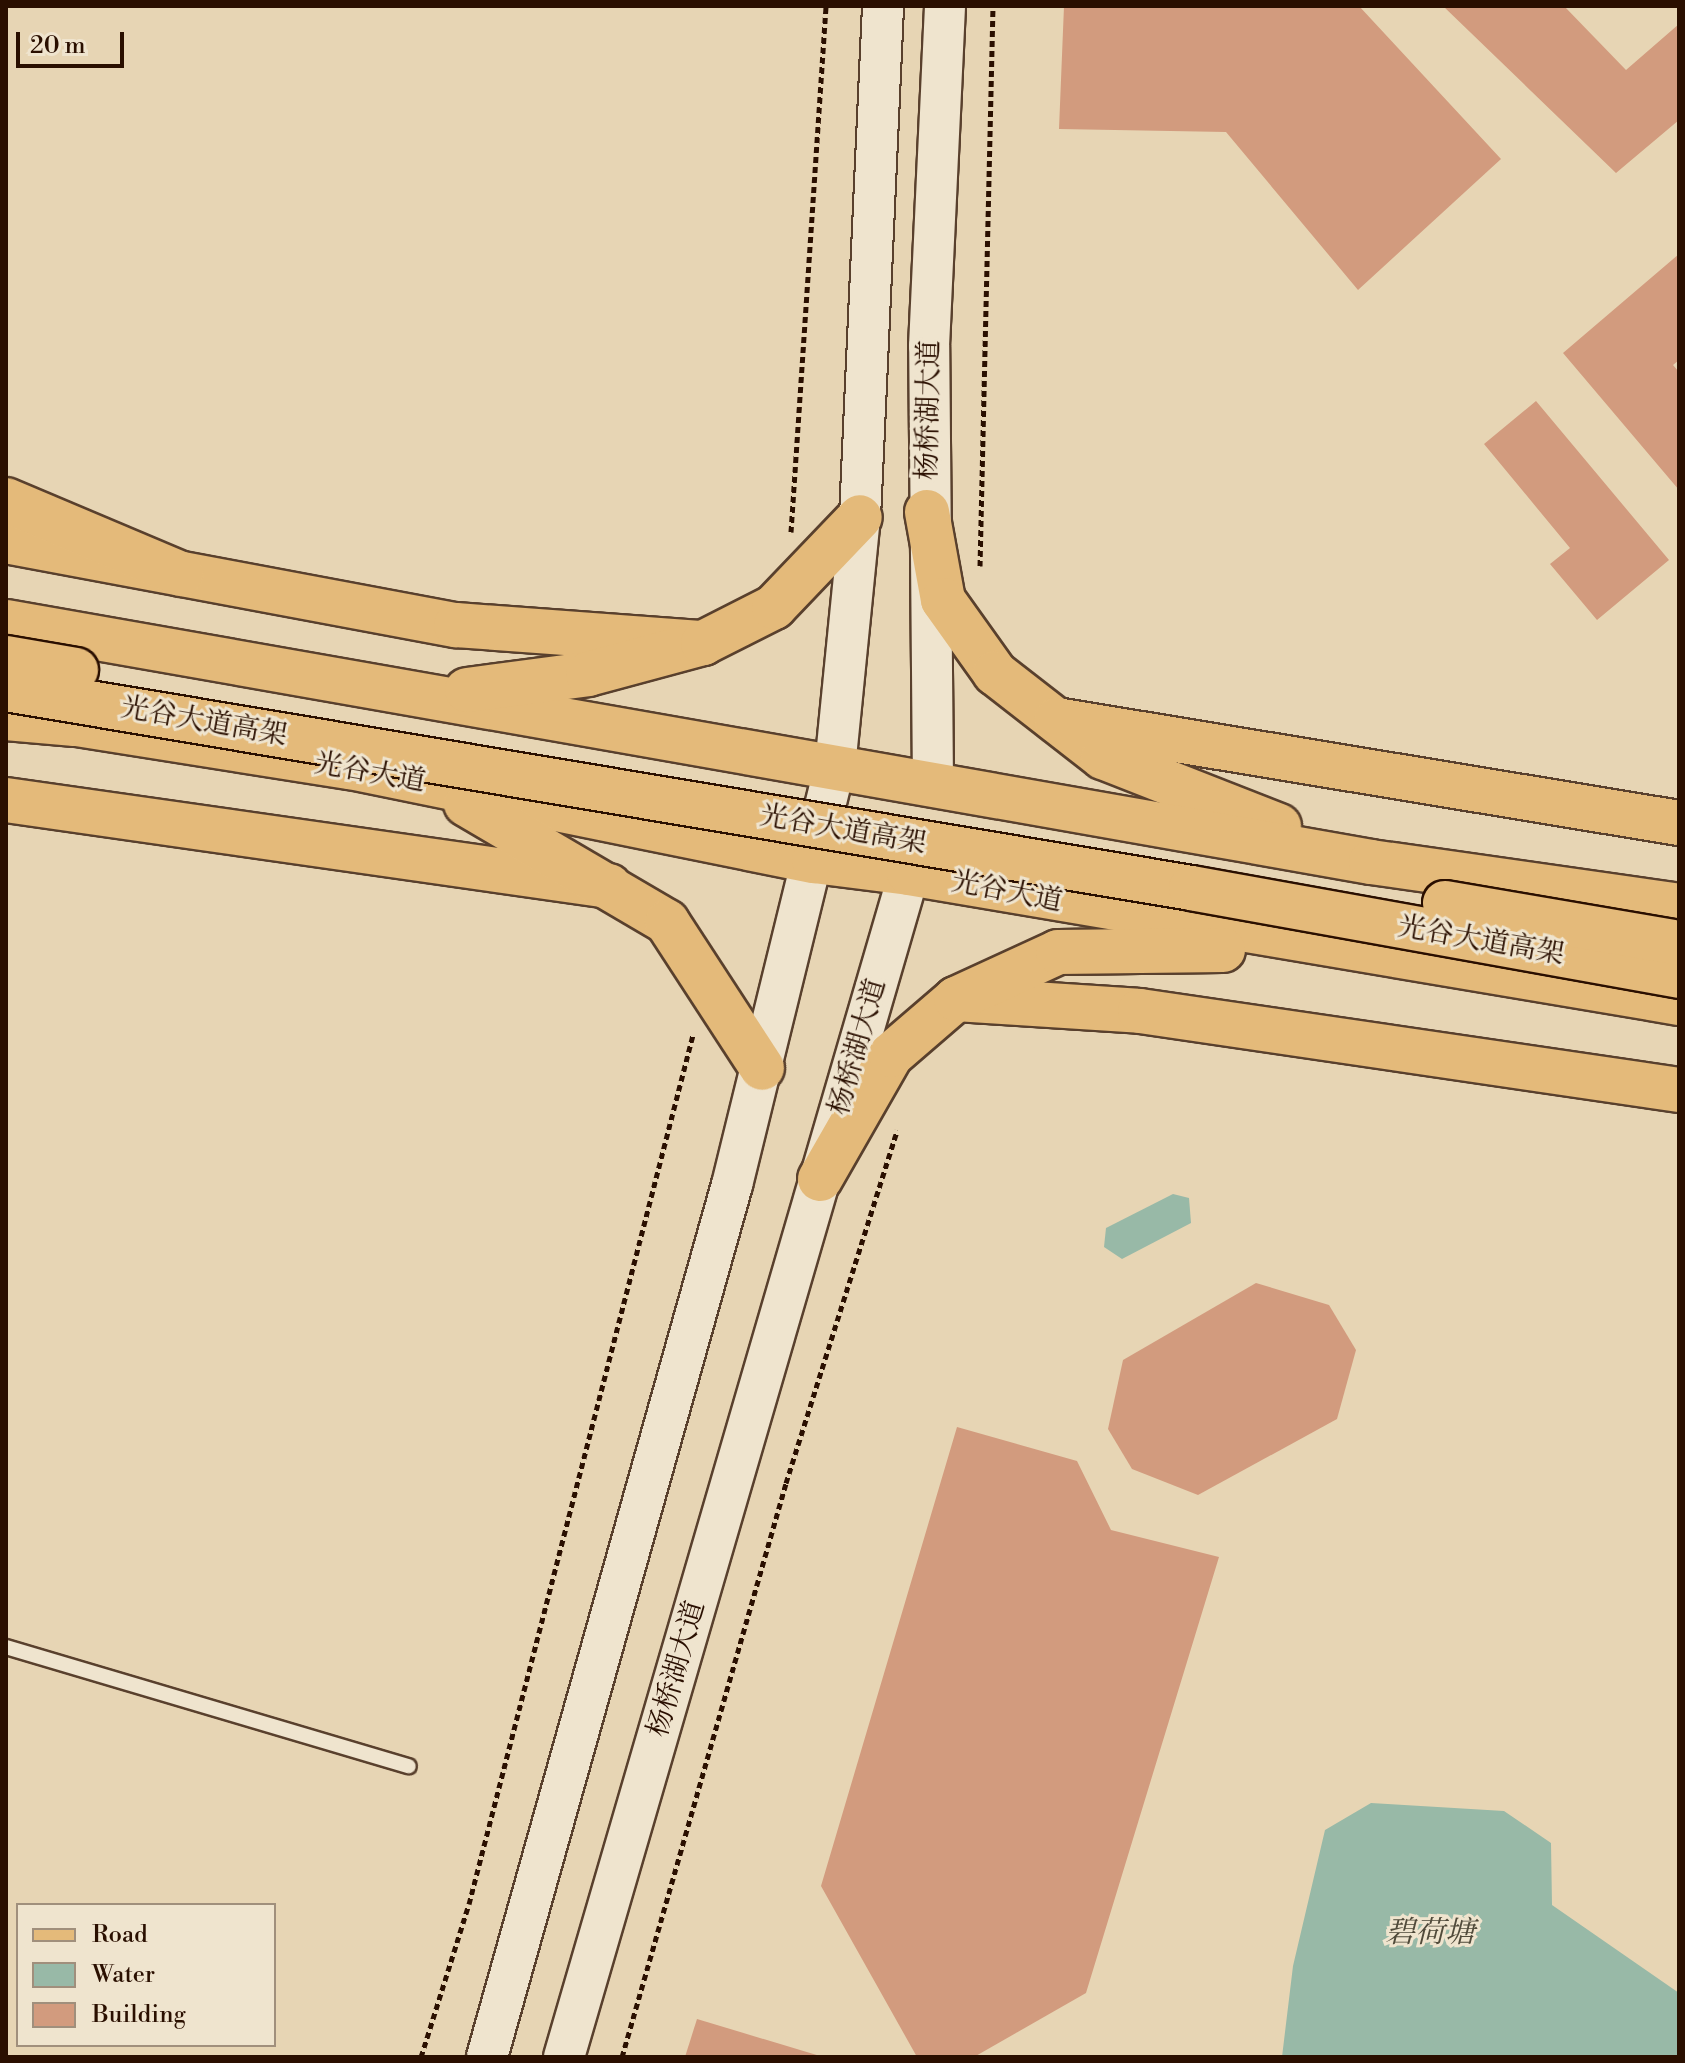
<!DOCTYPE html>
<meta charset="utf-8">
<style>
body{margin:0}
#map{position:relative;width:1685px;height:2063px;overflow:hidden;background:#e7d5b4;font-family:"Libre Bodoni","Noto Serif SC",serif}
div>[style]{position:absolute}
[style*='--x']{left:calc(var(--x)*1px);top:calc(var(--y)*1px);width:calc(var(--w)*1px);rotate:calc(var(--a)*1deg)}
.water>*{inset:0;background:#98b9a7}
.building>*{inset:0;background:#d29b7e}
.path>*{height:5px;margin-top:-2.5px;transform-origin:0;background:repeating-linear-gradient(90deg,#2a0f00 0 6px,transparent 0 10px)}
.roads{filter:drop-shadow(2px 0 #59402d) drop-shadow(-2px 0 #59402d) drop-shadow(0 2px #59402d) drop-shadow(0 -2px #59402d)}
.lane>*{height:14px;margin:-7px;padding:0 7px;transform-origin:7px;border-radius:7px;background:#efe4ce}
.secondary>*{height:40px;margin:-20px;padding:0 20px;transform-origin:20px;border-radius:20px;background:#efe4ce}
.primary>*{height:44px;margin:-22px;padding:0 22px;transform-origin:22px;border-radius:22px;background:#e4ba7a}
.highway>*{height:44px;margin:-22px;padding:0 22px;transform-origin:22px;border-radius:22px;background:#e4ba7a}
.bridges{filter:drop-shadow(2px 0 #2a0f00) drop-shadow(-2px 0 #2a0f00) drop-shadow(0 2px #2a0f00) drop-shadow(0 -2px #2a0f00)}
.highway-bridge>*{height:44px;margin:-22px;padding:0 22px;transform-origin:22px;border-radius:22px;background:#e4ba7a}
span{translate:-50% -50%;white-space:nowrap;text-align:center;line-height:1.15;-webkit-text-stroke:6px #efe4ce;paint-order:stroke}
.street-label{font-size:28px;color:#2a0f00}
.water-label{font-size:30px;color:#504a3a;font-style:italic}
.frame{position:absolute;inset:0;border:8px solid #2a0f00;pointer-events:none}
.legend{position:absolute;left:16px;top:1903px;width:260px;height:144px;box-sizing:border-box;background:#efe4ce;border:2px solid #a08f7c;margin:0;padding:10px 14px;list-style:none;font-size:24px;color:#2a0f00}
.legend li{display:flex;align-items:center;gap:16px;height:40px}
.legend b{width:40px;border:2px solid #a08f7c}
.scale{position:absolute;left:16px;top:32px;width:108px;height:36px;box-sizing:border-box;border:4px solid #2a0f00;border-top:0;padding-left:10px;font-size:24px;line-height:28px;white-space:nowrap;color:#2a0f00;-webkit-text-stroke:6px #efe4ce;paint-order:stroke}
</style>
<div id="map">
<div class="water">
<i style="clip-path:polygon(1173px 1194px,1189px 1198px,1191px 1223px,1122px 1259px,1104px 1247px,1106px 1228px)"></i>
<i style="clip-path:polygon(1371px 1803px,1504px 1811px,1551px 1843px,1552px 1905px,1679px 1993px,1679px 2057px,1282px 2057px,1293px 1966px,1325px 1830px)"></i>
</div>
<div class="building">
<i style="clip-path:polygon(1064px 6px,1359px 6px,1501px 159px,1358px 290px,1226px 132px,1059px 129px)"></i>
<i style="clip-path:polygon(1443px 6px,1564px 6px,1626px 70px,1679px 24px,1679px 120px,1616px 173px)"></i>
<i style="clip-path:polygon(1679px 254px,1679px 360px,1673px 365px,1679px 372px,1679px 490px,1563px 353px)"></i>
<i style="clip-path:polygon(1536px 401px,1669px 560px,1597px 620px,1550px 564px,1570px 548px,1484px 444px)"></i>
<i style="clip-path:polygon(1256px 1283px,1329px 1305px,1356px 1350px,1337px 1419px,1198px 1495px,1132px 1469px,1108px 1429px,1123px 1360px)"></i>
<i style="clip-path:polygon(957px 1427px,1077px 1461px,1111px 1530px,1219px 1557px,1086px 1993px,974px 2057px,917px 2057px,821px 1886px)"></i>
<i style="clip-path:polygon(697px 2019px,820px 2056px,820px 2057px,685px 2057px)"></i>
</div>
<div class="path">
<i style="--x:791;--y:532;--w:527;--a:-86.19"></i>
<i style="--x:980;--y:566;--w:560;--a:-88.67"></i>
<i style="--x:421;--y:2057;--w:160;--a:-72.6"></i>
<i style="--x:469;--y:1904;--w:897;--a:-75.55"></i>
<i style="--x:622;--y:2057;--w:597;--a:-74.05"></i>
<i style="--x:786;--y:1483;--w:370;--a:-72.5"></i>
</div>
<div class="roads">
<div class="lane">
<i style="--x:6;--y:1647;--w:420;--a:16.5"></i>
</div>
<div class="secondary">
<i style="--x:933;--y:784;--w:438;--a:-90.5"></i>
<i style="--x:929;--y:346;--w:340;--a:-87.3"></i>
<i style="--x:487;--y:2057;--w:906;--a:-74.31"></i>
<i style="--x:732;--y:1185;--w:431;--a:-76.2"></i>
<i style="--x:835;--y:767;--w:251;--a:-84.3"></i>
<i style="--x:860;--y:517;--w:512;--a:-87.42"></i>
<i style="--x:564;--y:2057;--w:1233;--a:-73.75"></i>
</div>
<div class="primary">
<i style="--x:927;--y:512;--w:89;--a:79.7"></i>
<i style="--x:943;--y:600;--w:90;--a:54.5"></i>
<i style="--x:995;--y:673;--w:137;--a:37.9"></i>
<i style="--x:1103;--y:757;--w:189;--a:21.4"></i>
<i style="--x:6;--y:541;--w:458;--a:10.6"></i>
<i style="--x:456;--y:625;--w:248;--a:4.2"></i>
<i style="--x:6;--y:622;--w:1386;--a:9.97"></i>
<i style="--x:1371;--y:862;--w:311;--a:8.1"></i>
<i style="--x:467;--y:690;--w:122;--a:-7.5"></i>
<i style="--x:588;--y:674;--w:119;--a:-15.1"></i>
<i style="--x:703;--y:643;--w:80;--a:-26.9"></i>
<i style="--x:774;--y:607;--w:124;--a:-46.3"></i>
<i style="--x:39;--y:718;--w:315;--a:9"></i>
<i style="--x:350;--y:767;--w:473;--a:11.5"></i>
<i style="--x:814;--y:861;--w:96;--a:7.2"></i>
<i style="--x:909;--y:873;--w:781;--a:9.58"></i>
<i style="--x:1056;--y:720;--w:631;--a:9.39"></i>
<i style="--x:6;--y:800;--w:609;--a:8.12"></i>
<i style="--x:466;--y:804;--w:233;--a:30.4"></i>
<i style="--x:667;--y:922;--w:174;--a:56.9"></i>
<i style="--x:956;--y:999;--w:184;--a:3.7"></i>
<i style="--x:1140;--y:1011;--w:545;--a:8.34"></i>
<i style="--x:820;--y:1179;--w:143;--a:-60.2"></i>
<i style="--x:891;--y:1055;--w:86;--a:-40.7"></i>
<i style="--x:956;--y:999;--w:112;--a:-24.7"></i>
<i style="--x:1058;--y:952;--w:165;--a:-0.7"></i>
</div>
<div class="highway">
<i style="--x:6;--y:500;--w:190;--a:22.9"></i>
<i style="--x:6;--y:718;--w:69;--a:5"></i>
</div>
</div>
<div class="bridges">
<div class="highway-bridge">
<i style="--x:6;--y:658;--w:71;--a:9.7"></i>
<i style="--x:6;--y:689;--w:1202;--a:9.53"></i>
<i style="--x:1191;--y:888;--w:496;--a:10.2"></i>
<i style="--x:1445;--y:903;--w:237;--a:9.7"></i>
</div>
</div>
<div class="street-label">
<span style="left:929px;top:410px;rotate:-89deg">杨桥湖大道</span>
<span style="left:204px;top:722px;rotate:10deg">光谷大道高架</span>
<span style="left:370px;top:773px;rotate:10deg">光谷大道</span>
<span style="left:843px;top:830px;rotate:10deg">光谷大道高架</span>
<span style="left:1007px;top:892px;rotate:11deg">光谷大道</span>
<span style="left:1481px;top:941px;rotate:10deg">光谷大道高架</span>
<span style="left:858px;top:1047px;rotate:-74deg">杨桥湖大道</span>
<span style="left:677px;top:1669px;rotate:-74deg">杨桥湖大道</span>
</div>
<div class="water-label">
<span style="left:1430px;top:1933px">碧荷塘</span>
</div>
<div class="frame"></div>
<ul class="legend">
<li><b style="height:10px;background:#e4ba7a"></b>Road</li>
<li><b style="height:22px;background:#98b9a7"></b>Water</li>
<li><b style="height:22px;background:#d29b7e"></b>Building</li>
</ul>
<div class="scale">20 m</div>
</div>
